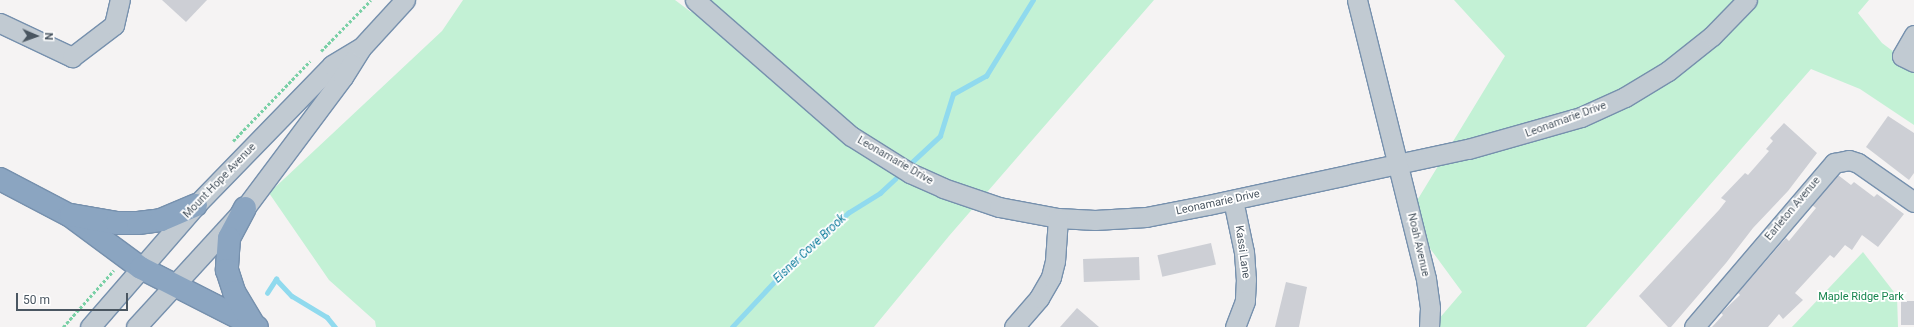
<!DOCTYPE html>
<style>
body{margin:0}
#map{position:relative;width:1914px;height:327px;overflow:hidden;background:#f5f3f3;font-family:Roboto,sans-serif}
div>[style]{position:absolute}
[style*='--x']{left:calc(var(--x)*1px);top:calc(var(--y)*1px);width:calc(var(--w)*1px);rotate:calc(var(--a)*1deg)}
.green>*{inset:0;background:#c3f1d5}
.stream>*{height:4.5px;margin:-2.25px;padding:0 2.25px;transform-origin:2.25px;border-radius:2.25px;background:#90daee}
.building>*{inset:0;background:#cdcfd5;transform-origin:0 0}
.path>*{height:2.5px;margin-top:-1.25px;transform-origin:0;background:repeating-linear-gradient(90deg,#7ad0a6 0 3px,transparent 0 5px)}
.roads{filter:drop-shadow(1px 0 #7690ad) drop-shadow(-1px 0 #7690ad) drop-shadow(0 1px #7690ad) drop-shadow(0 -1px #7690ad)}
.minor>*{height:19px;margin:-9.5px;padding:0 9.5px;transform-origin:9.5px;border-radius:9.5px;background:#c1cad2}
.highway>*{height:22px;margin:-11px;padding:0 11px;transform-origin:11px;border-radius:11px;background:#8ba5c1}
span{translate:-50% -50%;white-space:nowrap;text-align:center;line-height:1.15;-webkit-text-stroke:3.5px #fff;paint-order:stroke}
.street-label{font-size:11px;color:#4a5661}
.park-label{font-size:11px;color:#17864f}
.water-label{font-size:12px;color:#0c7c9b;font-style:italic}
.north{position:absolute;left:16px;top:16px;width:40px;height:40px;-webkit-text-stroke:3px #fff;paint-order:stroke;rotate:92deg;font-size:11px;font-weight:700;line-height:16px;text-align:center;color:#4a5661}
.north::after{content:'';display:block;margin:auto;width:14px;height:18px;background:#4a5661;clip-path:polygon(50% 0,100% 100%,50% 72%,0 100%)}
.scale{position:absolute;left:16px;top:293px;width:112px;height:18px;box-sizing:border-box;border:2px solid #4a5661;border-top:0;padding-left:5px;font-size:12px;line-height:14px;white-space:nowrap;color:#4a5661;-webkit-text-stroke:3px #fff;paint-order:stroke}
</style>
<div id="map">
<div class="green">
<i style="clip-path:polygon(463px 0,675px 0,691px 12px,701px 0,1154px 0,949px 236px,874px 327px,376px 327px,375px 321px,329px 280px,269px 193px,442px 31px)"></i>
<i style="clip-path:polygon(1454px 0,1869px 0,1858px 13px,1882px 43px,1914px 67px,1914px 125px,1860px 89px,1811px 69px,1586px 327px,1432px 327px,1462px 292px,1407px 217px,1505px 56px)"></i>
<i style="clip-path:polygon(1863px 252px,1897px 296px,1898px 327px,1792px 327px)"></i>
</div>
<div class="stream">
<i style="--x:910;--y:164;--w:41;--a:-43"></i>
<i style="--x:940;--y:136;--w:44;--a:-72.8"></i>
<i style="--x:953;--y:94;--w:38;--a:-29"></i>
<i style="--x:986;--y:76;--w:89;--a:-58.3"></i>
<i style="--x:267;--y:293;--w:17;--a:-57"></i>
<i style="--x:276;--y:279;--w:23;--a:47"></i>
<i style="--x:292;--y:296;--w:41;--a:31"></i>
<i style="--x:327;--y:317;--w:13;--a:51"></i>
<i style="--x:732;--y:327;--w:82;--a:-47"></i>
<i style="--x:788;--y:267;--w:81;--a:-42"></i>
<i style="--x:848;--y:213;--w:38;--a:-32"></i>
<i style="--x:880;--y:193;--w:21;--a:-43"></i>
</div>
<div class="building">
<i style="clip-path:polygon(162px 0,207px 0,186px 22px)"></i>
<i style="clip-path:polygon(1888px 116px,1914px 133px,1914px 173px,1909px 180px,1866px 147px)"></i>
<i style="clip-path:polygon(1784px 123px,1817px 153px,1788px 191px,1753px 228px,1726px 263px,1671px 327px,1668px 327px,1639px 296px,1719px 210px,1726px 201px,1721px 198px,1745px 173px,1748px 175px,1769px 151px,1766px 149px,1773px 141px,1770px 138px)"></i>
<i style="clip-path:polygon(1838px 175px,1851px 185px,1854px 182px,1874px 197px,1877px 194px,1904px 214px,1878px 247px,1862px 235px,1852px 250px,1845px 245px,1834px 258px,1830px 255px,1795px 293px,1803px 300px,1783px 319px,1779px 314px,1768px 327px,1712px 327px,1723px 315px,1721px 313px,1740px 295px,1738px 293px,1778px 247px,1786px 238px,1789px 241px,1816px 208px,1812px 205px)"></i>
<i style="left:1211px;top:243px;width:22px;height:55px;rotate:77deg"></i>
<i style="left:1139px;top:257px;width:23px;height:56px;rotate:88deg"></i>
<i style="clip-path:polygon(1286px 282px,1307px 287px,1299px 327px,1275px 327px)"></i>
<i style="left:1901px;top:301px;width:13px;height:24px"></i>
<i style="clip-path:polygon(1077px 308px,1099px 327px,1060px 327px)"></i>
</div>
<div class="path">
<i style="--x:321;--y:51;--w:71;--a:-45.6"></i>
<i style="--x:233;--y:141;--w:111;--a:-46.1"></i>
<i style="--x:63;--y:327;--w:76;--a:-48.2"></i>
</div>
<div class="roads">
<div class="minor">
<i style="--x:695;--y:0;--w:207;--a:41.1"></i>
<i style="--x:851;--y:136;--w:70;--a:32.1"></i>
<i style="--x:910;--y:173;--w:36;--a:24"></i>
<i style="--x:943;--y:188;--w:59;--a:18.7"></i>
<i style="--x:999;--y:207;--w:60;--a:10.6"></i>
<i style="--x:1058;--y:218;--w:37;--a:3"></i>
<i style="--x:1095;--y:220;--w:51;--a:-3.4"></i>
<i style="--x:1146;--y:217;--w:63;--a:-11"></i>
<i style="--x:1208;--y:205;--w:266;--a:-12.2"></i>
<i style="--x:1468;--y:149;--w:117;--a:-15.8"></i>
<i style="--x:1581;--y:117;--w:48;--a:-24.4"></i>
<i style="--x:1625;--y:97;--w:50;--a:-31.2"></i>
<i style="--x:1668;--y:71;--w:56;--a:-38.5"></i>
<i style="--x:1712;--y:36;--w:50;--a:-45.8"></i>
<i style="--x:1357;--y:0;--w:287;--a:76.1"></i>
<i style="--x:1426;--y:279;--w:29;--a:82"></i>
<i style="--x:1430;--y:308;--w:19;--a:93"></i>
<i style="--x:0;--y:23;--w:80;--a:25.3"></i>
<i style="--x:72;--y:57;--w:53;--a:-37.3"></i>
<i style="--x:114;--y:25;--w:26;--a:-77"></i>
<i style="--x:1914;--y:35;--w:24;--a:120"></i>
<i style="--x:1902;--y:56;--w:13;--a:27"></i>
<i style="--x:1233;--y:200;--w:53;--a:78.1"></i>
<i style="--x:1244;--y:252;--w:27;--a:86"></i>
<i style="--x:1246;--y:279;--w:22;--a:93"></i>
<i style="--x:1245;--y:301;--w:28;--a:111"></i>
<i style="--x:90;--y:327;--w:162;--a:-49"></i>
<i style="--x:196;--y:205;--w:195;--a:-45.8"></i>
<i style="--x:332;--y:65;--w:33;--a:-31"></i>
<i style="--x:136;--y:327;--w:161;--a:-47.5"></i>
<i style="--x:245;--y:208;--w:164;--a:-53.2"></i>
<i style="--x:343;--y:77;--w:34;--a:-58"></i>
<i style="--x:361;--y:48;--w:65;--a:-47.5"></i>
<i style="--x:1014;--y:327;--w:38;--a:-49"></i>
<i style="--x:1039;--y:298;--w:24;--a:-60"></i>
<i style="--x:1051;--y:277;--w:16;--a:-76"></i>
<i style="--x:1055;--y:261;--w:43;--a:-86"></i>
<i style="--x:1694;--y:327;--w:216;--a:-49.5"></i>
<i style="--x:1834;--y:163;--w:15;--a:-11"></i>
<i style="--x:1849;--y:160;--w:9;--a:18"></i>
<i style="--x:1858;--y:163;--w:68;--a:34.9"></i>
</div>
<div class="highway">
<i style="--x:0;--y:179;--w:78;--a:27.6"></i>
<i style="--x:69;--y:215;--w:89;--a:36.4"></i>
<i style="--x:141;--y:268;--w:130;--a:27"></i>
<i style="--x:245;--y:208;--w:34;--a:118"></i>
<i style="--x:229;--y:238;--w:32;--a:94"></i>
<i style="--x:227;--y:270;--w:23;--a:72"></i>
<i style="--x:234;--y:292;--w:39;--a:59"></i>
<i style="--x:71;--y:215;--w:47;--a:9.9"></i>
<i style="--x:117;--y:223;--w:21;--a:0"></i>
<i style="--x:138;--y:223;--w:23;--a:-7"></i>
<i style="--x:161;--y:220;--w:38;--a:-23"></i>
</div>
</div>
<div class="street-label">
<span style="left:1566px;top:120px;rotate:-20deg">Leonamarie Drive</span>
<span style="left:895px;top:161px;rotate:30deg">Leonamarie Drive</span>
<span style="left:220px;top:181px;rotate:-46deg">Mount Hope Avenue</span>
<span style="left:1218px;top:203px;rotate:-12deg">Leonamarie Drive</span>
<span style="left:1793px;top:209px;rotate:-50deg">Earleton Avenue</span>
<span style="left:1418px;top:245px;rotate:77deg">Noah Avenue</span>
<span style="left:1242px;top:252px;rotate:82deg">Kassi Lane</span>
</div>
<div class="park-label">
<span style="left:1861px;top:297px">Maple Ridge Park</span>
</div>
<div class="water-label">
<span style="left:810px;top:249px;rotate:-43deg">Eisner Cove Brook</span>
</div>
<div class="north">N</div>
<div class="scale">50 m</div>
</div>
